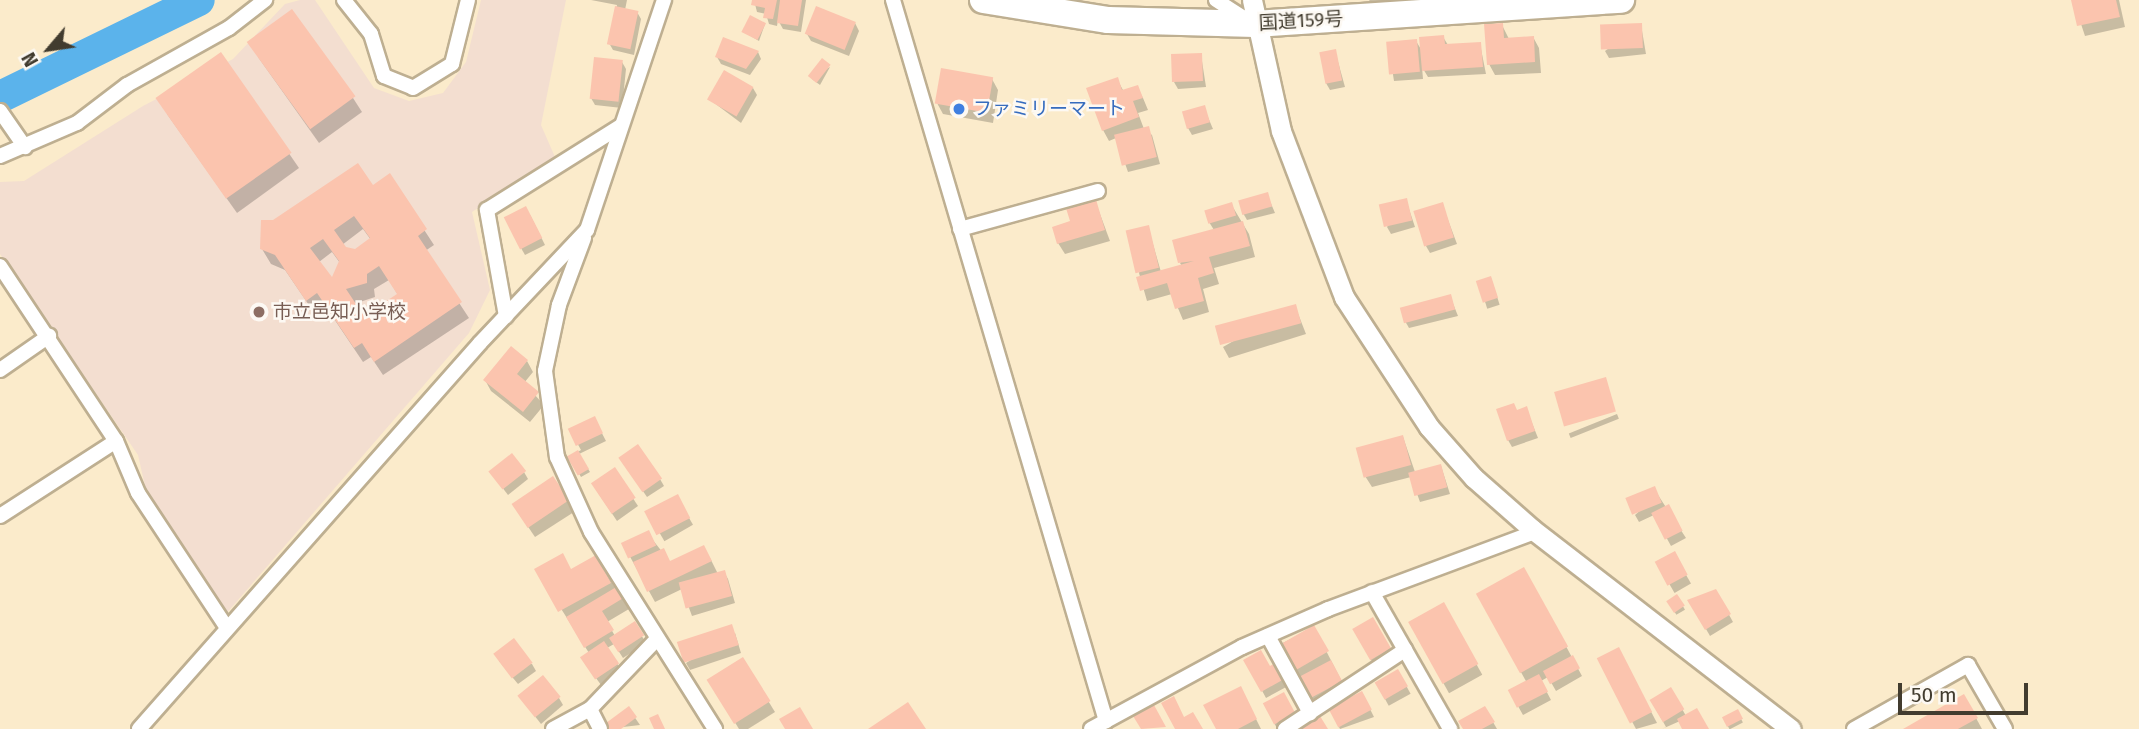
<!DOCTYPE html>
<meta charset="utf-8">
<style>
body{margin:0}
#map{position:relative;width:2139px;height:729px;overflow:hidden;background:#fbebcb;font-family:"Fira Sans","Noto Sans JP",sans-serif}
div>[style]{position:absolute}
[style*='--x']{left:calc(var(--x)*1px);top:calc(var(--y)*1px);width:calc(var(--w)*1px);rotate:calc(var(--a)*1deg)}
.education>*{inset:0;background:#f3ded0}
.shadow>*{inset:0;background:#0003;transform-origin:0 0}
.river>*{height:32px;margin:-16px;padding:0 16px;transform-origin:16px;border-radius:16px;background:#5bb3eb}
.building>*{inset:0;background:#fbc4ae;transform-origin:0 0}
.roads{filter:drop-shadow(2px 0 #beaf91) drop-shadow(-2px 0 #beaf91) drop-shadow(0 2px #beaf91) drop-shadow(0 -2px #beaf91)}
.street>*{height:14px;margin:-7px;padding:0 7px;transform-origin:7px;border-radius:7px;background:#fff}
.secondary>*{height:19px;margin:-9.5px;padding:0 9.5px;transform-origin:9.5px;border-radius:9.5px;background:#fff}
.highway>*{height:26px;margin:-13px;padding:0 13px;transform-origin:13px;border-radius:13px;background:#fff}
.dots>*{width:19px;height:19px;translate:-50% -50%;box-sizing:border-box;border:4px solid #fdf9f3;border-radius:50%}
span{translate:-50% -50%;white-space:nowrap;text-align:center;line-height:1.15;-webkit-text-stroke:5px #fdf9f3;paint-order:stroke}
.street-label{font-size:19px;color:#423c2f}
.shop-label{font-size:19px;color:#366cbe}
.left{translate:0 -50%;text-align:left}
.education-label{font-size:19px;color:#785e54}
.north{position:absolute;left:14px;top:14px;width:70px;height:70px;-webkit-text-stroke:5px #fdf9f3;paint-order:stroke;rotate:241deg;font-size:19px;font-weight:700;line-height:28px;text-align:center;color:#423c2f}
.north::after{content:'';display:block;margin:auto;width:24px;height:32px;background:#423c2f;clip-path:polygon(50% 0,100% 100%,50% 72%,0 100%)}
.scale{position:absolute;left:1898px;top:683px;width:130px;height:32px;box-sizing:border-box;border:4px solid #423c2f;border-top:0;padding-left:9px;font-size:21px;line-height:24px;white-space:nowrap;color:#423c2f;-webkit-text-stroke:5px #fdf9f3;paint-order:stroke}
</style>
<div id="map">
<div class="education">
<i style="clip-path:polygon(300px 0,315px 0,374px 88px,409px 101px,443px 93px,466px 62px,481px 0,566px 0,541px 125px,555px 157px,472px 212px,490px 290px,469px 333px,225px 615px,148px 499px,138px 455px,0 254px,0 182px,24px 181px,143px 106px,233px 59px,285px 4px)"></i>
</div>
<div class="shadow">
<i style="clip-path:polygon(591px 0,627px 0,625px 10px,637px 12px,641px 19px,634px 55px,613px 50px,609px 43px,617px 5px)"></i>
<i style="clip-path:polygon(754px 0,806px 0,801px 32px,783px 29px,778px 20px,777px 26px,769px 24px,766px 14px,757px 12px)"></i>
<i style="clip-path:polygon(1369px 0,1397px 0,1371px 3px)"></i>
<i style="clip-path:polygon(2073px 0,2119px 0,2125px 27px,2085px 36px)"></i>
<i style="clip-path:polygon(855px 23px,859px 31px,849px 56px,811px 41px,807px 34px)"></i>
<i style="clip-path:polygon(765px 24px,759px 41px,744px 32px)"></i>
<i style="clip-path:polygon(1502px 25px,1509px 39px,1533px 37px,1539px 48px,1541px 73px,1495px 75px,1489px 64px)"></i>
<i style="clip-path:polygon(1641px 25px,1646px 54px,1609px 58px,1605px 51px)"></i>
<i style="clip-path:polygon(1443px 37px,1448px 45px,1480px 44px,1486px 74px,1428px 77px,1422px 67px,1423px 79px,1394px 81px,1388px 43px,1416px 41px,1422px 51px)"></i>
<i style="clip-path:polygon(1335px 51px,1345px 87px,1330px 90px,1326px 83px)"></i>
<i style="clip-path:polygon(758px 52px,761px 59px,750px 75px,721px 64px,717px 57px)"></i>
<i style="clip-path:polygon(221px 55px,299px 168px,237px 213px,167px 114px)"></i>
<i style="clip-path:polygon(1201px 55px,1206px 87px,1178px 89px,1174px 82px)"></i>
<i style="clip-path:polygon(258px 57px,353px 98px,362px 112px,319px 143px)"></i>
<i style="clip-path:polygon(622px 62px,626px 69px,622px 108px,595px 105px,591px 98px)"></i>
<i style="clip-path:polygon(830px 67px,820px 85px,812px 79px,811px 76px)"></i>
<i style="clip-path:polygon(992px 79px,998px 90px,993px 123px,943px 114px,937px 103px)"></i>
<i style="clip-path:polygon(1117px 79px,1124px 92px,1137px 87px,1143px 98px,1148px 110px,1138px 113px,1144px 129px,1152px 135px,1160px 164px,1128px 172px,1116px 138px,1109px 141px,1103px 130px)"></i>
<i style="clip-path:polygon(753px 88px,757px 95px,741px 123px,709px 99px)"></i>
<i style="clip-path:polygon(1204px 108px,1213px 129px,1192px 135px,1188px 128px)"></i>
<i style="clip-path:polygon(evenodd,389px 176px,434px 245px,425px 251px,469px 318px,383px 375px,371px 357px,363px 362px,326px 307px,315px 314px,285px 270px,271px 264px,262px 249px,274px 222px,372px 187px,389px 176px,363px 229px,371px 240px,355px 251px,345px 249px,342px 245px,363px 229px,389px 176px,332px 252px,340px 263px,332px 281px,319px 262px,332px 252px,389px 176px,389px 280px,398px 295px,363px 318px,354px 304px,375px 297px,374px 289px,389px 280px)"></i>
<i style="clip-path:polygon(1267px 194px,1275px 213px,1247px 220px,1243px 213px)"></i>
<i style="clip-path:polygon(1094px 198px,1110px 241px,1065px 254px,1058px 243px)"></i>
<i style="clip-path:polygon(1406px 200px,1415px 227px,1391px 234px,1387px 227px)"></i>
<i style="clip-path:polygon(1231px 204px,1249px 234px,1255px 257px,1214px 268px,1219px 284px,1203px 289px,1209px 312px,1183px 320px,1172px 294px,1147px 301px,1139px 273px,1148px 227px,1161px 272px,1182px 266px,1180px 263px,1214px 230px,1209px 222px)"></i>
<i style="clip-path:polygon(1442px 204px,1457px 244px,1430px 253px,1426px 246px)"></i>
<i style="clip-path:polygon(530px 215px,545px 245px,525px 255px,521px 248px)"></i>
<i style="left:1491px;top:278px;width:28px;height:13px;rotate:72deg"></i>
<i style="clip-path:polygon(1450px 296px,1458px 316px,1409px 328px,1405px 321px)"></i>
<i style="clip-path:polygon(1295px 306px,1306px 334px,1229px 358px,1223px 347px)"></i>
<i style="clip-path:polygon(527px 361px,533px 372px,524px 383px,544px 405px,530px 422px,491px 391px,485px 380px)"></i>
<i style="clip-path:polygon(1526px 408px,1538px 438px,1512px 447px,1508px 440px,1517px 411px)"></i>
<i style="left:1617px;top:414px;width:5px;height:52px;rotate:68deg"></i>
<i style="clip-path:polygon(594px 418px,606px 441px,579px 454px,590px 472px,581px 477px,569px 457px,581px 450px,570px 430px)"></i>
<i style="clip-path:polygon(1403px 437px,1415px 472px,1441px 466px,1450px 494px,1420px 502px,1411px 477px,1372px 487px,1365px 476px)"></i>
<i style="clip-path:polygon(625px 465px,660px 479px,664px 486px,647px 497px)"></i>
<i style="clip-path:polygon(614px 469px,638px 506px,617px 521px,597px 491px)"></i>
<i style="clip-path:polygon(524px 472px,528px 479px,508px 495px,495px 478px)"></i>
<i style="clip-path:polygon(1658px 495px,1686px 538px,1671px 546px,1654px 515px,1639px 522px,1635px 515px)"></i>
<i style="left:677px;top:497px;width:32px;height:33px;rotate:60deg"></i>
<i style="clip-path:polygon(567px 501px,574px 512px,535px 537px,520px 515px)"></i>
<i style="clip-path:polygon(652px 539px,671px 563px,710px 558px,718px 574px,724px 572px,728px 579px,735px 603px,692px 616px,682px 589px,655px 602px,623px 544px)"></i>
<i style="left:1674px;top:554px;width:34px;height:19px;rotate:60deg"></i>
<i style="clip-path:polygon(595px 557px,629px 609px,607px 622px,615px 636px,634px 623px,646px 643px,623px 658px,614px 644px,607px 648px,622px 671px,601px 685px,586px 664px,589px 653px,536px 569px,571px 571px)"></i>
<i style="clip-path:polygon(1532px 583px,1582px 676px,1556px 691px,1548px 677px,1541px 681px,1551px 700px,1523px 715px,1510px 692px,1527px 683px,1478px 594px)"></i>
<i style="clip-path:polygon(1716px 591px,1733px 622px,1710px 636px,1690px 601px)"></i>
<i style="left:1677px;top:596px;width:16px;height:10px;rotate:60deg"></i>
<i style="left:1443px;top:604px;width:81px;height:38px;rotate:61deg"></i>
<i style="left:1373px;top:619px;width:43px;height:22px;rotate:60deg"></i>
<i style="left:1314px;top:627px;width:69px;height:35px;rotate:63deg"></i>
<i style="clip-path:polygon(735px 633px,741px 653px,690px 670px,686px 663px)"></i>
<i style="clip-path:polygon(742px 659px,775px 712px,748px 729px,739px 729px,709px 680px)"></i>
<i style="clip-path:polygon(1599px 659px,1624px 660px,1657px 723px,1636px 729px)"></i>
<i style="clip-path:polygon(499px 661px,532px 664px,536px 671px,518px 684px)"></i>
<i style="clip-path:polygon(1246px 661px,1270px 668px,1276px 664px,1288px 686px,1266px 698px)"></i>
<i style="left:1398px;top:671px;width:26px;height:25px;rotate:61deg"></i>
<i style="clip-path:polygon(1671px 689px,1686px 716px,1707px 729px,1684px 729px,1680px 721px,1662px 729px,1666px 727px,1651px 700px)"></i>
<i style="clip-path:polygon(1362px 693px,1374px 717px,1340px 729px,1330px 709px)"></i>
<i style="left:1283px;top:694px;width:30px;height:21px;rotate:63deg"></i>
<i style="clip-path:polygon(1964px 696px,1982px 729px,1906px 729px)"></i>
<i style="clip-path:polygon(520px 697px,559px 698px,563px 705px,541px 724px)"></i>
<i style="clip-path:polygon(1246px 699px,1261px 729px,1218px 729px)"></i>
<i style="clip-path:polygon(1485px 708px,1497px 729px,1465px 729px)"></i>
<i style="clip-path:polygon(629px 709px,640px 725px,606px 729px)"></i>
<i style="left:1737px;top:711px;width:13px;height:15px;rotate:63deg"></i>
</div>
<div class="river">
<i style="--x:0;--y:97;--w:221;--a:-26"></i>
</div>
<div class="building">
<i style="clip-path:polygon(752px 0,777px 0,773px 19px,763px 18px,765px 8px,751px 5px)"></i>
<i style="clip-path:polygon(780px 0,802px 0,798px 26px,777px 23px)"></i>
<i style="clip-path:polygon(2071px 0,2116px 0,2120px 17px,2077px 26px)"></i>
<i style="left:615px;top:6px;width:24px;height:39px;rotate:12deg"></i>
<i style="left:816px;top:6px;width:43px;height:30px;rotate:22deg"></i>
<i style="left:292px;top:9px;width:108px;height:56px;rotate:54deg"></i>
<i style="left:750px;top:15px;width:18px;height:19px;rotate:27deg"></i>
<i style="clip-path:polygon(1503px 23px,1504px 38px,1534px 36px,1535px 62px,1487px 65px,1484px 24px)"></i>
<i style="left:1642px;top:23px;width:25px;height:42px;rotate:88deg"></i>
<i style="clip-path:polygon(1444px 35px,1445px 44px,1481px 42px,1483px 67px,1422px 71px,1419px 37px)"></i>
<i style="clip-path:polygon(723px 37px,759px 51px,746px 69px,715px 57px)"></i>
<i style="left:1417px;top:39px;width:33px;height:31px;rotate:85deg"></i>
<i style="left:1336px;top:49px;width:32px;height:17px;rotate:79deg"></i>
<i style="left:221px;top:52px;width:123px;height:80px;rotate:55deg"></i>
<i style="left:1202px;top:53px;width:28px;height:31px;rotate:88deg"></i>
<i style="left:594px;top:57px;width:29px;height:42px;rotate:6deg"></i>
<i style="left:822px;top:58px;width:11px;height:23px;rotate:38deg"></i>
<i style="left:941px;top:68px;width:53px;height:36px;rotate:10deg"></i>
<i style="left:724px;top:70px;width:34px;height:34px;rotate:30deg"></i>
<i style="clip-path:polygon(1118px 77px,1122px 90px,1138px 85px,1143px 98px,1133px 101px,1139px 117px,1102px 131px,1086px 88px)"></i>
<i style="left:1205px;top:105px;width:18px;height:24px;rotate:74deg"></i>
<i style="left:1149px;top:126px;width:32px;height:36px;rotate:76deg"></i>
<i style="clip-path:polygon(evenodd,358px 163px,373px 185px,390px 173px,427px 229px,418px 236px,462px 302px,374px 362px,362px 343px,354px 348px,317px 293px,306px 301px,275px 255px,260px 249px,261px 220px,273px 220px,358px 163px,354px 216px,370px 238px,355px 249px,346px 247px,334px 230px,354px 216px,358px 163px,323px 239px,339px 261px,332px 277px,310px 248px,323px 239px,358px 163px,379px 266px,397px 294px,364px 316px,346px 289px,367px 283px,367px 274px,379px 266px)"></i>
<i style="left:1268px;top:192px;width:15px;height:31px;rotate:74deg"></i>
<i style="clip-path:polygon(1095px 196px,1105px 230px,1057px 244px,1052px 227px,1070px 221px,1065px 205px)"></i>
<i style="left:1407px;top:198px;width:23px;height:29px;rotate:77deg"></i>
<i style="left:1232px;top:202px;width:14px;height:29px;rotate:73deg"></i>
<i style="left:1443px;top:202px;width:37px;height:31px;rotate:73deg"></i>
<i style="left:526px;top:206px;width:36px;height:25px;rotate:63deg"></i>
<i style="clip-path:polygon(1243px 221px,1250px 246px,1209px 257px,1214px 273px,1198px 278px,1204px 301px,1175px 309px,1167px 283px,1140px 291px,1136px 277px,1194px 261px,1178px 263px,1172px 240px)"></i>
<i style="left:1149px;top:225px;width:44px;height:24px;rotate:77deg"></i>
<i style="left:1491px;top:276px;width:23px;height:16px;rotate:72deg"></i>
<i style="left:1451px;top:294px;width:16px;height:53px;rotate:75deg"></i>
<i style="left:1296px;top:304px;width:20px;height:84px;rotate:75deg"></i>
<i style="clip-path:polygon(511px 346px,528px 360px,517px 374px,539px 392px,523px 412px,483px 380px)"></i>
<i style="left:1606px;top:377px;width:36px;height:54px;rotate:74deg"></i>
<i style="clip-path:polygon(1514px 403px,1517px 410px,1527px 406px,1535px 431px,1507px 441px,1496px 409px)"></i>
<i style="left:595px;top:416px;width:19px;height:30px;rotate:65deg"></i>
<i style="left:1403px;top:435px;width:31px;height:49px;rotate:75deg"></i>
<i style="left:638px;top:444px;width:42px;height:24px;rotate:55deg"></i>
<i style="left:578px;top:450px;width:22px;height:13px;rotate:60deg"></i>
<i style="left:512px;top:453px;width:23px;height:30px;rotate:52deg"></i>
<i style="left:1441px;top:464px;width:24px;height:34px;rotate:75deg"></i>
<i style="left:615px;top:467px;width:37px;height:29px;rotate:56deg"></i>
<i style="left:553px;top:476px;width:29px;height:50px;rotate:56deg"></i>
<i style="left:1655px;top:486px;width:18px;height:32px;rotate:68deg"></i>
<i style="left:678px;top:494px;width:27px;height:38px;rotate:63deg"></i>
<i style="left:1669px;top:504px;width:30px;height:20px;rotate:63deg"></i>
<i style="left:649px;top:530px;width:17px;height:31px;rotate:65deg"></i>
<i style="clip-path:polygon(704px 545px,712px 561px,647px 592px,633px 562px,664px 548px,670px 561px)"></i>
<i style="left:1675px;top:551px;width:27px;height:23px;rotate:62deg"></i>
<i style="clip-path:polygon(563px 553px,571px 569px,596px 555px,611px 583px,558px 612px,534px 569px)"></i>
<i style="left:1524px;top:567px;width:91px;height:55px;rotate:61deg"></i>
<i style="left:725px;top:570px;width:27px;height:48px;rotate:75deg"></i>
<i style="clip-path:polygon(618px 586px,625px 597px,602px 611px,614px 630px,584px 648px,566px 617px)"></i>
<i style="clip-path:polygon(1716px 589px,1731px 614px,1705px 630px,1687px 600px)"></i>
<i style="left:1677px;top:594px;width:14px;height:13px;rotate:56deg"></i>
<i style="left:1444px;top:602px;width:71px;height:41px;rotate:61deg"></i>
<i style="left:1373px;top:617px;width:36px;height:24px;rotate:60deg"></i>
<i style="left:635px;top:621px;width:17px;height:31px;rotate:57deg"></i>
<i style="left:732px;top:624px;width:22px;height:58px;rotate:72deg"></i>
<i style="left:1314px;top:625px;width:30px;height:38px;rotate:60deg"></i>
<i style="left:514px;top:638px;width:31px;height:26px;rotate:53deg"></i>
<i style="left:604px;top:641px;width:27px;height:29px;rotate:56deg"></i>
<i style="left:1619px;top:647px;width:73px;height:25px;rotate:63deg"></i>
<i style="clip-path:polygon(1261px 650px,1270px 666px,1277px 662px,1286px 678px,1261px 692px,1243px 660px)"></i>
<i style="left:1573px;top:655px;width:15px;height:34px;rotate:62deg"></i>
<i style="left:743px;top:657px;width:52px;height:43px;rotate:58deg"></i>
<i style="left:1331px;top:660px;width:24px;height:38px;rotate:62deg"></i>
<i style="left:1398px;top:669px;width:20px;height:27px;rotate:60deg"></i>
<i style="left:1539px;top:674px;width:20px;height:35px;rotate:63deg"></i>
<i style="left:543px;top:675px;width:28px;height:33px;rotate:51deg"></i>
<i style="clip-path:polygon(1241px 686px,1257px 719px,1238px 729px,1216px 729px,1203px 705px)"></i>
<i style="left:1671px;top:687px;width:26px;height:25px;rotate:59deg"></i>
<i style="left:1362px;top:691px;width:21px;height:38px;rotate:62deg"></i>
<i style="left:1284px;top:692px;width:24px;height:24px;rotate:62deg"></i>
<i style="clip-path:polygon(1964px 694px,1978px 718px,1958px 729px,1903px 729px)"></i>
<i style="clip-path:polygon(1174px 696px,1184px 717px,1193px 712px,1203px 729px,1175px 729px,1161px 703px)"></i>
<i style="clip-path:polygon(908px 702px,926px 729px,868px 729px)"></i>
<i style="clip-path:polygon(1154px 705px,1166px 727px,1141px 729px,1133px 716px)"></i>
<i style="clip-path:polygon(629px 706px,637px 717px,621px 729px,604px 729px,602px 726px)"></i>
<i style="clip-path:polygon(1485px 706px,1495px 722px,1482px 729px,1463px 729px,1458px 721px)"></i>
<i style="clip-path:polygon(800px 707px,813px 729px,785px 729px,779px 719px)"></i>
<i style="clip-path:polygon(1697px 708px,1709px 729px,1682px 729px,1677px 719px)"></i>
<i style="left:1738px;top:709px;width:11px;height:18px;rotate:63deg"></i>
<i style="clip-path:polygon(658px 714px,665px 729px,654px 729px,649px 718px)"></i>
<i style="clip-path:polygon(1320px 716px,1328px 729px,1297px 729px)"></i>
</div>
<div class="roads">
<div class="street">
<i style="--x:344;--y:0;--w:43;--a:51.5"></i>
<i style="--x:371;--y:34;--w:44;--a:72.8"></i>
<i style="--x:384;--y:76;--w:31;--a:22"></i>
<i style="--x:413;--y:88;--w:46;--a:-31.6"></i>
<i style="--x:452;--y:64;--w:66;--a:-76"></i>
<i style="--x:893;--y:0;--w:752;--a:73.54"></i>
<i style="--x:1216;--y:0;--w:37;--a:33"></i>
<i style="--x:0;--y:111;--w:44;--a:55.2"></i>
<i style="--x:0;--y:156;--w:84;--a:-23.2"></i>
<i style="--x:77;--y:123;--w:63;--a:-37.2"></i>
<i style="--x:127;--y:85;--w:117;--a:-29.2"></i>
<i style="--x:229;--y:28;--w:46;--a:-37.9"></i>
<i style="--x:960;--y:229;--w:143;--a:-15.4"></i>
<i style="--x:584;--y:238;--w:72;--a:110.5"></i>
<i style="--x:559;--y:305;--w:67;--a:102"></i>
<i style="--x:545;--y:371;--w:87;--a:82.1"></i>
<i style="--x:557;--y:457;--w:82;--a:65.6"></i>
<i style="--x:591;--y:532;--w:233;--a:57.8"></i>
<i style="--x:0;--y:266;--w:210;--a:56.5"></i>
<i style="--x:116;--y:441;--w:56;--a:67.1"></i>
<i style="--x:138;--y:493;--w:162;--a:56.6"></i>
<i style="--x:506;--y:316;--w:108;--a:-100.2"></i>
<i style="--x:487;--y:210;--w:158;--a:-32.1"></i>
<i style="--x:0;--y:370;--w:60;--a:-34.8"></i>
<i style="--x:0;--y:516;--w:138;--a:-32.9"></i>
<i style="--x:1372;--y:592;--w:158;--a:60.3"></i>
<i style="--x:1268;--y:636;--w:88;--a:61.4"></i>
<i style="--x:590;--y:709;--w:22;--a:63"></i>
<i style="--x:139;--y:729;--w:515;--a:-48.54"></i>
<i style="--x:480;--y:343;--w:156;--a:-46.6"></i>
<i style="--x:587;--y:230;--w:243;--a:-71.5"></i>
<i style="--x:553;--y:729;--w:42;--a:-28.4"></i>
<i style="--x:590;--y:709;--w:97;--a:-46.3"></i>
<i style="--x:1091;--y:729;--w:172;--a:-28.5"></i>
<i style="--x:1242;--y:647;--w:94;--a:-23.8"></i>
<i style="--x:1328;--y:609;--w:221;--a:-20.4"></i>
<i style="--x:1285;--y:729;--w:144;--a:-33.4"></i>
<i style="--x:1854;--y:729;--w:131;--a:-29.3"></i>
<i style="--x:1968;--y:665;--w:74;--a:60"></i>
</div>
<div class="secondary">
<i style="--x:1252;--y:0;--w:134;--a:77.5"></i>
<i style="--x:1281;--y:131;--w:178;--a:69.2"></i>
<i style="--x:1344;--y:297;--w:155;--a:56.8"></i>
<i style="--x:1429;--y:427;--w:68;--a:48.6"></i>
<i style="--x:1474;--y:478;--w:77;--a:41.3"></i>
<i style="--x:1532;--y:529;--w:327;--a:37.7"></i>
</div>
<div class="highway">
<i style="--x:983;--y:0;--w:127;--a:9.1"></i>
<i style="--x:1108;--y:20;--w:147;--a:1.6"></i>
<i style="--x:1255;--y:24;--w:367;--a:-3.8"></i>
</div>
</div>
<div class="dots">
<i style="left:959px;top:109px;background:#3f7fe0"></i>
<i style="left:259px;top:312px;background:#8d6e63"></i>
</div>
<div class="street-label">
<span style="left:1301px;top:21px;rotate:-3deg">国道159号</span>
</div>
<div class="shop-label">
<span class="left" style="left:973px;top:109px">ファミリーマート</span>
</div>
<div class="education-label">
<span class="left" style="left:273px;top:312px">市立邑知小学校</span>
</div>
<div class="north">N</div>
<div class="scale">50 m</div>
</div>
